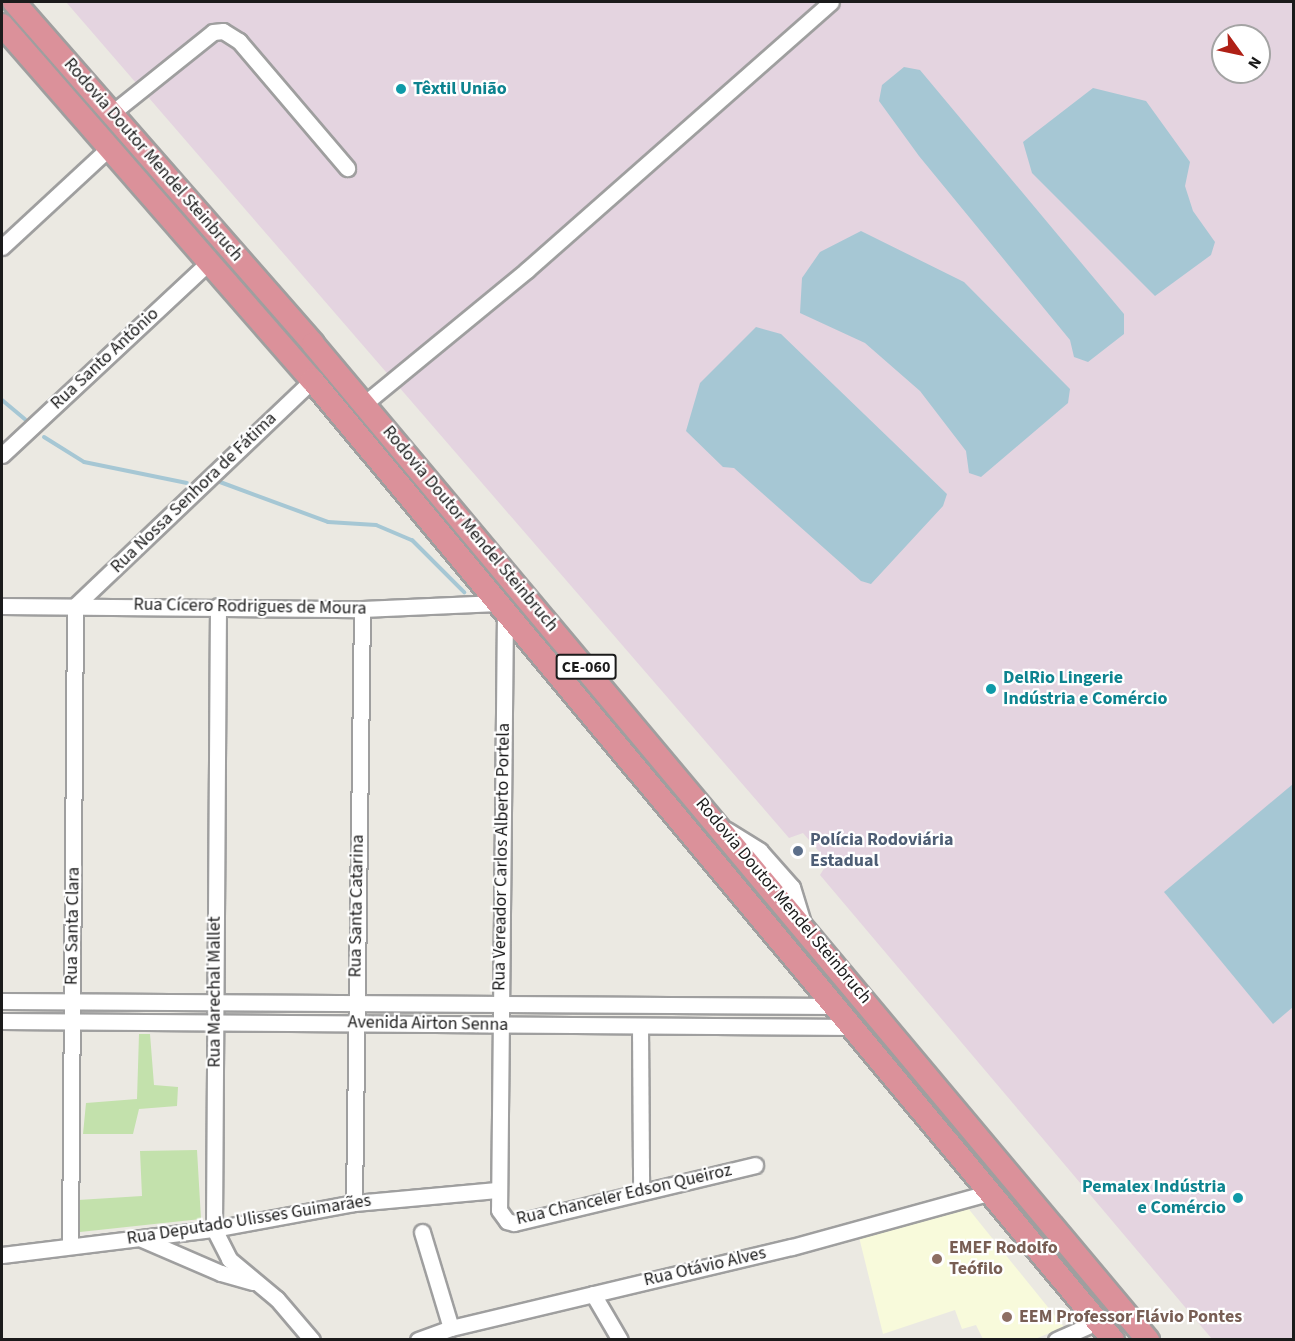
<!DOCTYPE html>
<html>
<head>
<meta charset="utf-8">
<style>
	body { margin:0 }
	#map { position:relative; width:1295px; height:1341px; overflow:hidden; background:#ebe9e2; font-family:"Source Sans 3",sans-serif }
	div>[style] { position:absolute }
	.industrial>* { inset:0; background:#e4d4e0 }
	.education>* { inset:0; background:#f8fadb }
	.grass>* { inset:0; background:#c3e1ac }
	.water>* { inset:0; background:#a6c7d4 }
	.stream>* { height:4px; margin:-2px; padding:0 2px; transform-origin:2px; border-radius:2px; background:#a6c7d4 }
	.roads { filter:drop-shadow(2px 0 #9f9f9f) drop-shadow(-2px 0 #9f9f9f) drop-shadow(0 2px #9f9f9f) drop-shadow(0 -2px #9f9f9f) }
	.minor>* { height:15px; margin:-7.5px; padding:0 7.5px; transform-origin:7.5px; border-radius:7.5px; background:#fff }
	.highway>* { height:22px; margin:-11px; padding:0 11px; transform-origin:11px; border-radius:11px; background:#db919a }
	.dots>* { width:16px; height:16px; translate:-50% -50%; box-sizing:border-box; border:3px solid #fff; border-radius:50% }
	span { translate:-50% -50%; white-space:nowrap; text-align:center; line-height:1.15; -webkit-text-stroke:4.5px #fff; paint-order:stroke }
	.shield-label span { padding:2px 4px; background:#fff; border:2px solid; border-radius:4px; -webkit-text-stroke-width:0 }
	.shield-label { font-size:16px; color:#1b1b1b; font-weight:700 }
	.culture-label { font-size:18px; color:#0d838f; font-weight:700 }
	.left { translate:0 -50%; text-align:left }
	.right { translate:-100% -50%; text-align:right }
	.street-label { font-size:18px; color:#1b1b1b }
	.service-label { font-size:18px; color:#4e5e75; font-weight:700 }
	.education-label { font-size:18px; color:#785e54; font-weight:700 }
	.frame { position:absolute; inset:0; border:3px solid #1b1b1b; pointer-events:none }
	.north { position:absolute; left:1211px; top:24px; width:60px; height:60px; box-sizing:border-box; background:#fff; border:2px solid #a4a4a4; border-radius:50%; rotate:123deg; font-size:16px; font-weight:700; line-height:24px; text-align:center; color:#1b1b1b }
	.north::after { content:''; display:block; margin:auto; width:21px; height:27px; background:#af2016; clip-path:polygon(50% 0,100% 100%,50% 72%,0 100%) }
</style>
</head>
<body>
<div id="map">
	<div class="industrial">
		<i style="clip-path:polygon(evenodd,66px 2px,1293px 2px,1293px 1339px,1212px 1339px,820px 875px,828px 862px,803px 833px,789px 838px,66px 2px,1223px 36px,1259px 36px,1259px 72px,1223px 72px,1223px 36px)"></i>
	</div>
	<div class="education">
		<i style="clip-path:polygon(963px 1202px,1030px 1285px,1064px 1327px,1035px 1339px,983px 1339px,976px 1325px,962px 1329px,955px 1310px,883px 1334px,858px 1233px)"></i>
	</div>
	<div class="grass">
		<i style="clip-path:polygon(139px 1034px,150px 1034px,154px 1085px,178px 1087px,177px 1106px,139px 1109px,133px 1134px,83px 1134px,86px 1103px,137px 1099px)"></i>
		<i style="clip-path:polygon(197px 1150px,201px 1219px,80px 1232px,78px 1200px,142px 1196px,140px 1151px)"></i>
	</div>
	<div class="water">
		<i style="clip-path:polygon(904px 67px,920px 70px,1124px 314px,1124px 334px,1088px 362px,1074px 357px,1070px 340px,919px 156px,879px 101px,882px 85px)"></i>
		<i style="clip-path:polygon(1093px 88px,1146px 101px,1190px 162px,1185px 186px,1193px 211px,1215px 242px,1211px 255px,1155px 296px,1032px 173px,1023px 142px)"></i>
		<i style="clip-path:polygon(861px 231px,964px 282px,1070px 389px,1068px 403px,981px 477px,969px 473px,966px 451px,920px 391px,865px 343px,800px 313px,802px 278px,820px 252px)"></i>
		<i style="clip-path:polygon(756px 327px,781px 334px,947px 494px,943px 506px,871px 584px,861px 581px,734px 468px,723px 467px,686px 431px,700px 383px)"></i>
		<i style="clip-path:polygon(1293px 784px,1293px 1007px,1273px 1024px,1164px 892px)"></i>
	</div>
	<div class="stream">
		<i style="left:2px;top:400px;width:30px;rotate:40deg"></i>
		<i style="left:44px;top:437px;width:47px;rotate:32deg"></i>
		<i style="left:84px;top:462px;width:105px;rotate:11.5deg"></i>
		<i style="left:220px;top:482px;width:115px;rotate:20.3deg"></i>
		<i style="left:328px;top:522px;width:48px;rotate:3.6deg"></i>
		<i style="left:376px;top:525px;width:39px;rotate:23deg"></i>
		<i style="left:412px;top:540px;width:74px;rotate:45deg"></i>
	</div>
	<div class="roads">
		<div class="minor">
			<i style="left:112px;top:113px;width:129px;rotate:-38.7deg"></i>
			<i style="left:213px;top:32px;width:10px;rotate:-6deg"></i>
			<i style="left:223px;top:31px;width:19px;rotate:32deg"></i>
			<i style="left:239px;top:41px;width:167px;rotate:49.6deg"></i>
			<i style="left:2px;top:247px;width:146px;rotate:-42.8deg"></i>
			<i style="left:364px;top:404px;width:211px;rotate:-39.4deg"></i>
			<i style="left:527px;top:270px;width:405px;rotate:-41.4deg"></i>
			<i style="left:2px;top:455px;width:283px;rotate:-43deg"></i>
			<i style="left:2px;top:606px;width:360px;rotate:0.5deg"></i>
			<i style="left:362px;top:609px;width:136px;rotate:-2.5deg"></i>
			<i style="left:218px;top:606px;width:623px;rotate:90.37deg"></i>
			<i style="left:214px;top:1229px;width:34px;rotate:63deg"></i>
			<i style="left:229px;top:1259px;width:62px;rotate:39.8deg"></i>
			<i style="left:277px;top:1299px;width:54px;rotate:49.5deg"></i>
			<i style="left:505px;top:612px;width:598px;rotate:90.57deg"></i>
			<i style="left:499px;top:1210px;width:14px;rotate:54deg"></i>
			<i style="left:507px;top:1221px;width:7px;rotate:16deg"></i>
			<i style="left:514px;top:1223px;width:248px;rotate:-13.5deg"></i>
			<i style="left:727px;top:830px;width:39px;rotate:32deg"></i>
			<i style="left:760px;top:851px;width:48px;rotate:48.4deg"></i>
			<i style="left:792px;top:887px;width:39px;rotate:73deg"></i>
			<i style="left:2px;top:1001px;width:834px;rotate:0.34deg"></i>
			<i style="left:2px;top:1021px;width:853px;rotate:0.4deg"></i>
			<i style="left:640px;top:1027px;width:163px;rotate:89.6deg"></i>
			<i style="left:354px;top:1203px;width:594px;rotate:-89.23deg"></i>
			<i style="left:422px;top:1232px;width:100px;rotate:73.2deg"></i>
			<i style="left:142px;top:1239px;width:86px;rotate:23.3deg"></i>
			<i style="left:221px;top:1273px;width:33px;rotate:16deg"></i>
			<i style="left:70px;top:1246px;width:640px;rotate:-89.55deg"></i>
			<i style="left:75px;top:606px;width:327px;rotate:-43.6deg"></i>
			<i style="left:2px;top:1255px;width:214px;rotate:-7deg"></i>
			<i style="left:214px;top:1229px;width:142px;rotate:-10.5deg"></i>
			<i style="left:354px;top:1203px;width:144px;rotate:-5.2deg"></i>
			<i style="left:593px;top:1294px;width:53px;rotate:59.6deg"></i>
			<i style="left:418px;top:1340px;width:35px;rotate:-20deg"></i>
			<i style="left:451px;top:1328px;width:350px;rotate:-13.4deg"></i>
			<i style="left:792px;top:1247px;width:207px;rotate:-15.4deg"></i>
			<i style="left:1056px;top:1340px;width:47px;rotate:-23.8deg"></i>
		</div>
		<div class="highway">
			<i style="left:14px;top:2px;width:454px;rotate:48.8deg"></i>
			<i style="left:313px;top:344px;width:1300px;rotate:50.03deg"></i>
			<i style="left:2px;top:25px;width:471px;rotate:48.9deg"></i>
			<i style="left:312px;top:380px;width:1250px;rotate:50.16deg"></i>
		</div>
	</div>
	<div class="dots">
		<i style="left:401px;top:89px;background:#0f9aa8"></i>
		<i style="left:991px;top:689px;background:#0f9aa8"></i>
		<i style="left:798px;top:851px;background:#5c6f8a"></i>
		<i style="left:1238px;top:1198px;background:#0f9aa8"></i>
		<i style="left:937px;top:1259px;background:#8d6e63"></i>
		<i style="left:1007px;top:1317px;background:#8d6e63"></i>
	</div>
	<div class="shield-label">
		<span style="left:586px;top:667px">CE-060</span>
	</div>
	<div class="culture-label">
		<span class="left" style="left:413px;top:89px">Têxtil União</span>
		<span class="left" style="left:1003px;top:689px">DelRio Lingerie<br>Indústria e Comércio</span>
		<span class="right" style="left:1226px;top:1198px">Pemalex Indústria<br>e Comércio</span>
	</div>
	<div class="street-label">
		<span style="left:153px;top:160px;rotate:49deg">Rodovia Doutor Mendel Steinbruch</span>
		<span style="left:105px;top:359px;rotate:-43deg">Rua Santo Antônio</span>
		<span style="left:194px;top:493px;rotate:-44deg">Rua Nossa Senhora de Fátima</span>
		<span style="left:470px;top:529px;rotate:50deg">Rodovia Doutor Mendel Steinbruch</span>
		<span style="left:250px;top:607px;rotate:1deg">Rua Cícero Rodrigues de Moura</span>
		<span style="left:502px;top:857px;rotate:-89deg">Rua Vereador Carlos Alberto Portela</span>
		<span style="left:783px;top:901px;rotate:50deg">Rodovia Doutor Mendel Steinbruch</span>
		<span style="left:357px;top:906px;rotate:-89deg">Rua Santa Catarina</span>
		<span style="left:73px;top:926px;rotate:-89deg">Rua Santa Clara</span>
		<span style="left:215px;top:992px;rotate:-90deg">Rua Marechal Mallet</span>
		<span style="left:428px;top:1024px;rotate:1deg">Avenida Airton Senna</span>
		<span style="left:624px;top:1195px;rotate:-13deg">Rua Chanceler Edson Queiroz</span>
		<span style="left:249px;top:1220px;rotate:-9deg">Rua Deputado Ulisses Guimarães</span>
		<span style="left:705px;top:1267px;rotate:-13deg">Rua Otávio Alves</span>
	</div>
	<div class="service-label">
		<span class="left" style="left:810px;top:851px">Polícia Rodoviária<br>Estadual</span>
	</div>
	<div class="education-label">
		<span class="left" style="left:949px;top:1259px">EMEF Rodolfo<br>Teófilo</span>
		<span class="left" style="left:1019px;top:1317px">EEM Professor Flávio Pontes</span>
	</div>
	<div class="frame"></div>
	<div class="north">N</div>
</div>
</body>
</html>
